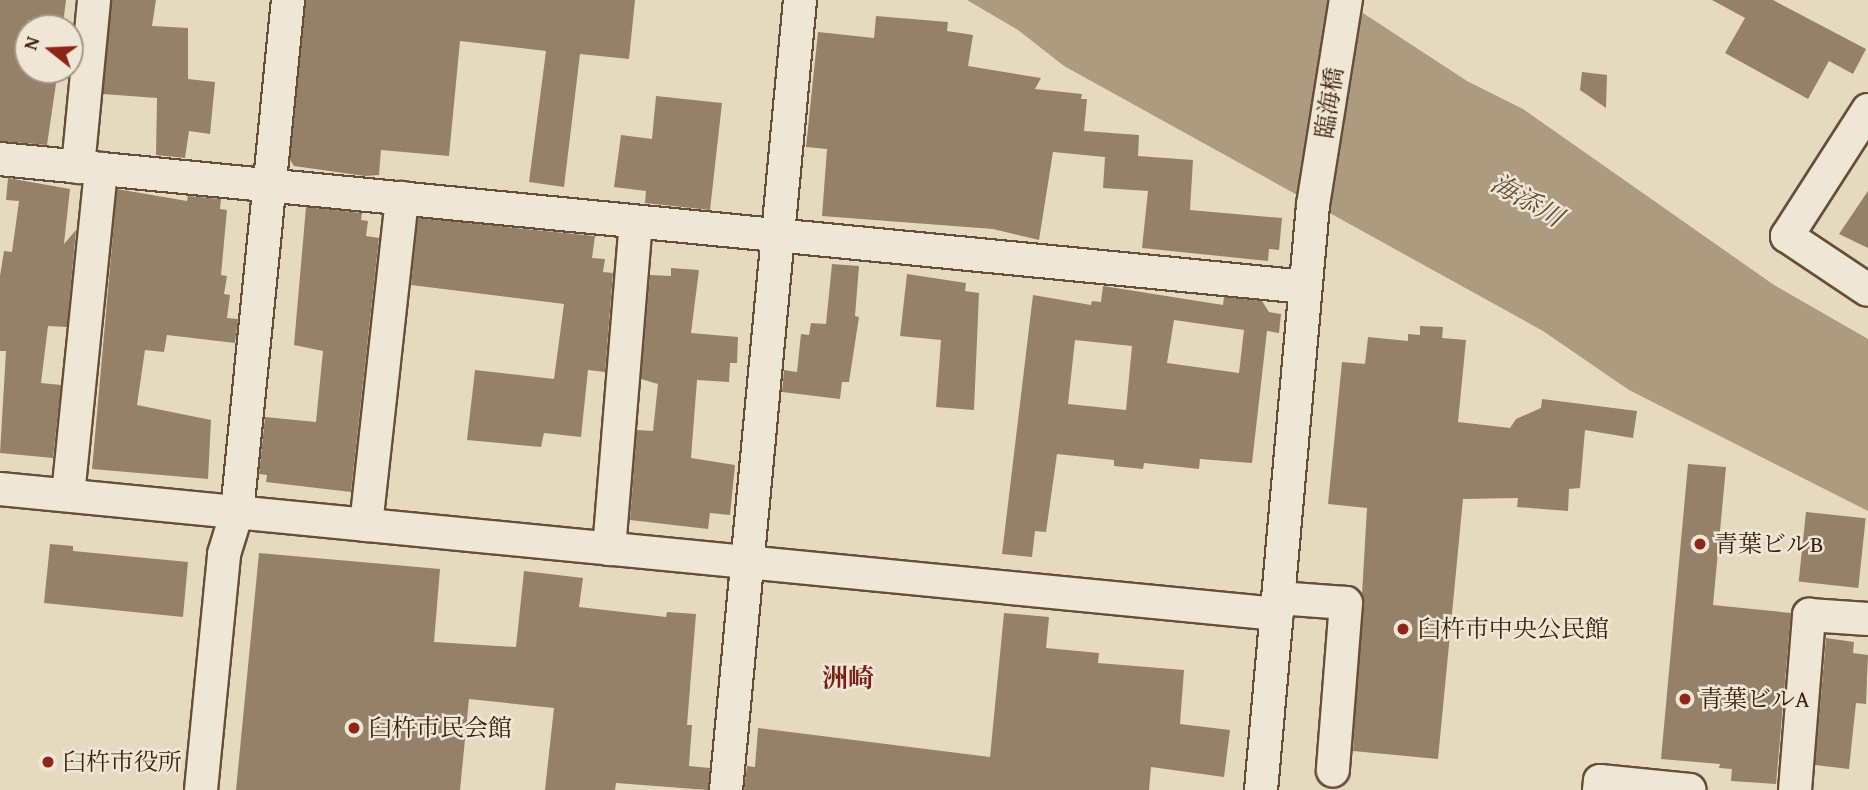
<!DOCTYPE html>
<html>
<head>
<meta charset="utf-8">
<style>
	body { margin:0 }
	#map { position:relative; width:1868px; height:790px; overflow:hidden; background:#e6dabe; font-family:"Gentium Book Plus","Noto Serif JP",serif }
	div>[style] { position:absolute }
	.water>* { inset:0; background:#ad9b80 }
	.building>* { inset:0; background:#958167; transform-origin:0 0 }
	.roads { filter:drop-shadow(2px 0 #674e36) drop-shadow(-2px 0 #674e36) drop-shadow(0 2px #674e36) drop-shadow(0 -2px #674e36) }
	.minor>* { height:32px; margin:-16px; padding:0 16px; transform-origin:16px; border-radius:16px; background:#efe7d5 }
	.dots>* { width:19px; height:19px; translate:-50% -50%; box-sizing:border-box; border:4px solid #efe7d5; border-radius:50% }
	span { translate:-50% -50%; white-space:nowrap; text-align:center; line-height:1.15; -webkit-text-stroke:5px #efe7d5; paint-order:stroke }
	.street-label { font-size:24px; color:#3d2008 }
	.poi-label { font-size:24px; color:#3d2008 }
	.left { translate:0 -50%; text-align:left }
	.water-label { font-size:26px; color:#644b32; font-style:italic }
	.neighbourhood-label { font-size:26px; color:#7a1f14; font-weight:700 }
	.north { position:absolute; left:14px; top:14px; width:70px; height:70px; box-sizing:border-box; background:#efe7d5; border:2px solid #a89783; border-radius:50%; rotate:288deg; font-size:19px; font-weight:700; line-height:28px; text-align:center; color:#3d2008 }
	.north::after { content:''; display:block; margin:auto; width:24px; height:32px; background:#8f2418; clip-path:polygon(50% 0,100% 100%,50% 72%,0 100%) }
</style>
</head>
<body>
<div id="map">
	<div class="water">
		<i style="clip-path:polygon(967px 0,1343px 0,1467px 81px,1523px 109px,1774px 285px,1868px 339px,1868px 511px,1629px 390px,1543px 331px,1064px 66px,1018px 30px)"></i>
	</div>
	<div class="building">
		<i style="clip-path:polygon(0 0,66px 0,63px 24px,28px 20px,28px 70px,58px 70px,47px 145px,0 141px)"></i>
		<i style="clip-path:polygon(112px 0,156px 0,152px 26px,188px 28px,188px 79px,215px 82px,210px 134px,189px 131px,185px 158px,156px 155px,157px 98px,103px 94px)"></i>
		<i style="clip-path:polygon(306px 0,635px 0,629px 59px,580px 54px,564px 187px,529px 182px,546px 51px,460px 41px,449px 156px,381px 150px,379px 175px,365px 176px,294px 166px,290px 160px)"></i>
		<i style="clip-path:polygon(1712px 0,1773px 0,1866px 49px,1853px 74px,1829px 61px,1808px 99px,1725px 53px,1745px 18px)"></i>
		<i style="clip-path:polygon(876px 16px,948px 22px,947px 31px,973px 35px,968px 66px,1041px 78px,1035px 89px,1082px 94px,1081px 99px,1087px 99px,1084px 131px,1139px 135px,1138px 156px,1193px 160px,1190px 210px,1282px 218px,1279px 250px,1269px 249px,1268px 261px,1142px 248px,1148px 191px,1103px 188px,1105px 157px,1053px 152px,1039px 240px,993px 229px,822px 216px,827px 149px,806px 147px,818px 32px,874px 38px)"></i>
		<i style="clip-path:polygon(1582px 72px,1607px 75px,1606px 108px,1580px 90px)"></i>
		<i style="clip-path:polygon(656px 96px,722px 103px,710px 210px,645px 203px,646px 191px,614px 187px,621px 135px,652px 139px)"></i>
		<i style="clip-path:polygon(8px 178px,70px 189px,64px 244px,76px 230px,67px 327px,48px 326px,41px 383px,61px 385px,53px 458px,0 453px,6px 351px,0 351px,0 276px,4px 251px,12px 252px,19px 201px,6px 200px)"></i>
		<i style="clip-path:polygon(117px 189px,187px 201px,188px 196px,221px 199px,220px 209px,227px 210px,221px 275px,227px 276px,224px 294px,230px 295px,227px 318px,238px 319px,235px 343px,167px 335px,164px 352px,145px 350px,137px 405px,211px 420px,208px 479px,92px 469px)"></i>
		<i style="clip-path:polygon(1868px 191px,1868px 248px,1839px 234px)"></i>
		<i style="clip-path:polygon(306px 207px,362px 213px,361px 220px,368px 221px,366px 236px,379px 238px,351px 492px,266px 482px,267px 475px,259px 474px,265px 417px,316px 422px,323px 351px,294px 345px)"></i>
		<i style="clip-path:polygon(418px 218px,595px 236px,592px 258px,605px 259px,603px 272px,613px 273px,605px 372px,588px 370px,581px 437px,544px 433px,541px 447px,467px 440px,475px 370px,554px 379px,564px 304px,411px 285px)"></i>
		<i style="clip-path:polygon(832px 264px,859px 266px,855px 316px,859px 317px,849px 382px,842px 382px,840px 399px,782px 392px,784px 370px,797px 372px,801px 334px,809px 335px,811px 323px,826px 324px)"></i>
		<i style="clip-path:polygon(671px 268px,699px 270px,691px 333px,738px 337px,737px 363px,730px 363px,729px 382px,697px 380px,691px 458px,735px 465px,730px 515px,710px 513px,708px 529px,630px 520px,637px 430px,653px 431px,658px 384px,641px 379px,650px 275px,671px 276px)"></i>
		<i style="clip-path:polygon(907px 274px,966px 283px,965px 291px,979px 293px,974px 410px,936px 407px,941px 340px,900px 336px)"></i>
		<i style="clip-path:polygon(evenodd,1103px 286px,1223px 305px,1224px 297px,1262px 301px,1269px 312px,1281px 314px,1279px 333px,1267px 331px,1252px 463px,1200px 459px,1199px 469px,1144px 463px,1143px 469px,1114px 466px,1114px 460px,1057px 454px,1046px 532px,1035px 531px,1032px 557px,1002px 554px,1033px 295px,1091px 305px,1092px 301px,1101px 302px,1103px 286px,1174px 320px,1244px 330px,1239px 373px,1167px 363px,1174px 320px,1103px 286px,1075px 340px,1132px 346px,1126px 410px,1068px 404px,1075px 340px)"></i>
		<i style="clip-path:polygon(1420px 326px,1443px 327px,1442px 338px,1466px 340px,1458px 422px,1510px 428px,1516px 419px,1541px 408px,1542px 399px,1637px 411px,1633px 438px,1585px 430px,1580px 488px,1569px 489px,1568px 511px,1517px 507px,1518px 498px,1463px 499px,1438px 759px,1353px 751px,1367px 508px,1328px 504px,1342px 362px,1365px 364px,1368px 337px,1408px 341px,1408px 334px,1420px 335px)"></i>
		<i style="clip-path:polygon(1688px 464px,1726px 467px,1713px 605px,1791px 613px,1776px 784px,1731px 781px,1732px 769px,1719px 768px,1720px 764px,1661px 759px)"></i>
		<i style="left:1806px;top:512px;width:60px;height:70px;rotate:6deg"></i>
		<i style="clip-path:polygon(50px 544px,73px 546px,73px 551px,188px 562px,183px 617px,44px 603px)"></i>
		<i style="clip-path:polygon(259px 553px,440px 569px,434px 642px,516px 647px,524px 571px,583px 578px,579px 607px,666px 617px,667px 612px,696px 614px,687px 725px,692px 725px,689px 766px,710px 768px,708px 790px,616px 783px,615px 790px,545px 790px,554px 708px,469px 699px,460px 790px,236px 790px)"></i>
		<i style="clip-path:polygon(1004px 613px,1049px 617px,1046px 648px,1099px 653px,1098px 663px,1184px 670px,1180px 724px,1230px 730px,1224px 777px,1151px 767px,1149px 790px,744px 790px,747px 766px,755px 767px,758px 728px,990px 757px)"></i>
		<i style="clip-path:polygon(1826px 638px,1854px 642px,1853px 653px,1868px 655px,1866px 704px,1856px 703px,1849px 769px,1815px 765px)"></i>
	</div>
	<div class="roads">
		<div class="minor">
			<i style="left:1868px;top:110px;width:150px;rotate:122.7deg"></i>
			<i style="left:1787px;top:236px;width:97px;rotate:33.7deg"></i>
			<i style="left:0;top:159px;width:1312px;rotate:5.6deg"></i>
			<i style="left:78px;top:167px;width:168px;rotate:-84.5deg"></i>
			<i style="left:0;top:489px;width:1283px;rotate:5.59deg"></i>
			<i style="left:68px;top:495px;width:328px;rotate:-84.2deg"></i>
			<i style="left:366px;top:525px;width:329px;rotate:-83.7deg"></i>
			<i style="left:609px;top:549px;width:328px;rotate:-85.3deg"></i>
			<i style="left:1278px;top:598px;width:68px;rotate:4.2deg"></i>
			<i style="left:1346px;top:603px;width:168px;rotate:94.5deg"></i>
			<i style="left:201px;top:790px;width:237px;rotate:-84.4deg"></i>
			<i style="left:224px;top:554px;width:44px;rotate:-72.8deg"></i>
			<i style="left:237px;top:512px;width:515px;rotate:-84.31deg"></i>
			<i style="left:726px;top:790px;width:793px;rotate:-84.65deg"></i>
			<i style="left:1261px;top:790px;width:587px;rotate:-84.92deg"></i>
			<i style="left:1313px;top:205px;width:208px;rotate:-80.9deg"></i>
			<i style="left:1599px;top:790px;width:9px;rotate:-84deg"></i>
			<i style="left:1600px;top:781px;width:90px;rotate:5.7deg"></i>
			<i style="left:1795px;top:790px;width:176px;rotate:-85.4deg"></i>
			<i style="left:1809px;top:615px;width:59px;rotate:3.9deg"></i>
		</div>
	</div>
	<div class="dots">
		<i style="left:1700px;top:544px;background:#8f2418"></i>
		<i style="left:1403px;top:629px;background:#8f2418"></i>
		<i style="left:1685px;top:699px;background:#8f2418"></i>
		<i style="left:354px;top:728px;background:#8f2418"></i>
		<i style="left:48px;top:762px;background:#8f2418"></i>
	</div>
	<div class="street-label">
		<span style="left:1329px;top:103px;rotate:-81deg">臨海橋</span>
	</div>
	<div class="poi-label">
		<span class="left" style="left:1714px;top:544px">青葉ビルB</span>
		<span class="left" style="left:1417px;top:629px">臼杵市中央公民館</span>
		<span class="left" style="left:1699px;top:699px">青葉ビルA</span>
		<span class="left" style="left:368px;top:728px">臼杵市民会館</span>
		<span class="left" style="left:62px;top:762px">臼杵市役所</span>
	</div>
	<div class="water-label">
		<span style="left:1527px;top:200px;rotate:30deg">海添川</span>
	</div>
	<div class="neighbourhood-label">
		<span style="left:848px;top:678px">洲崎</span>
	</div>
	<div class="north">N</div>
</div>
</body>
</html>
